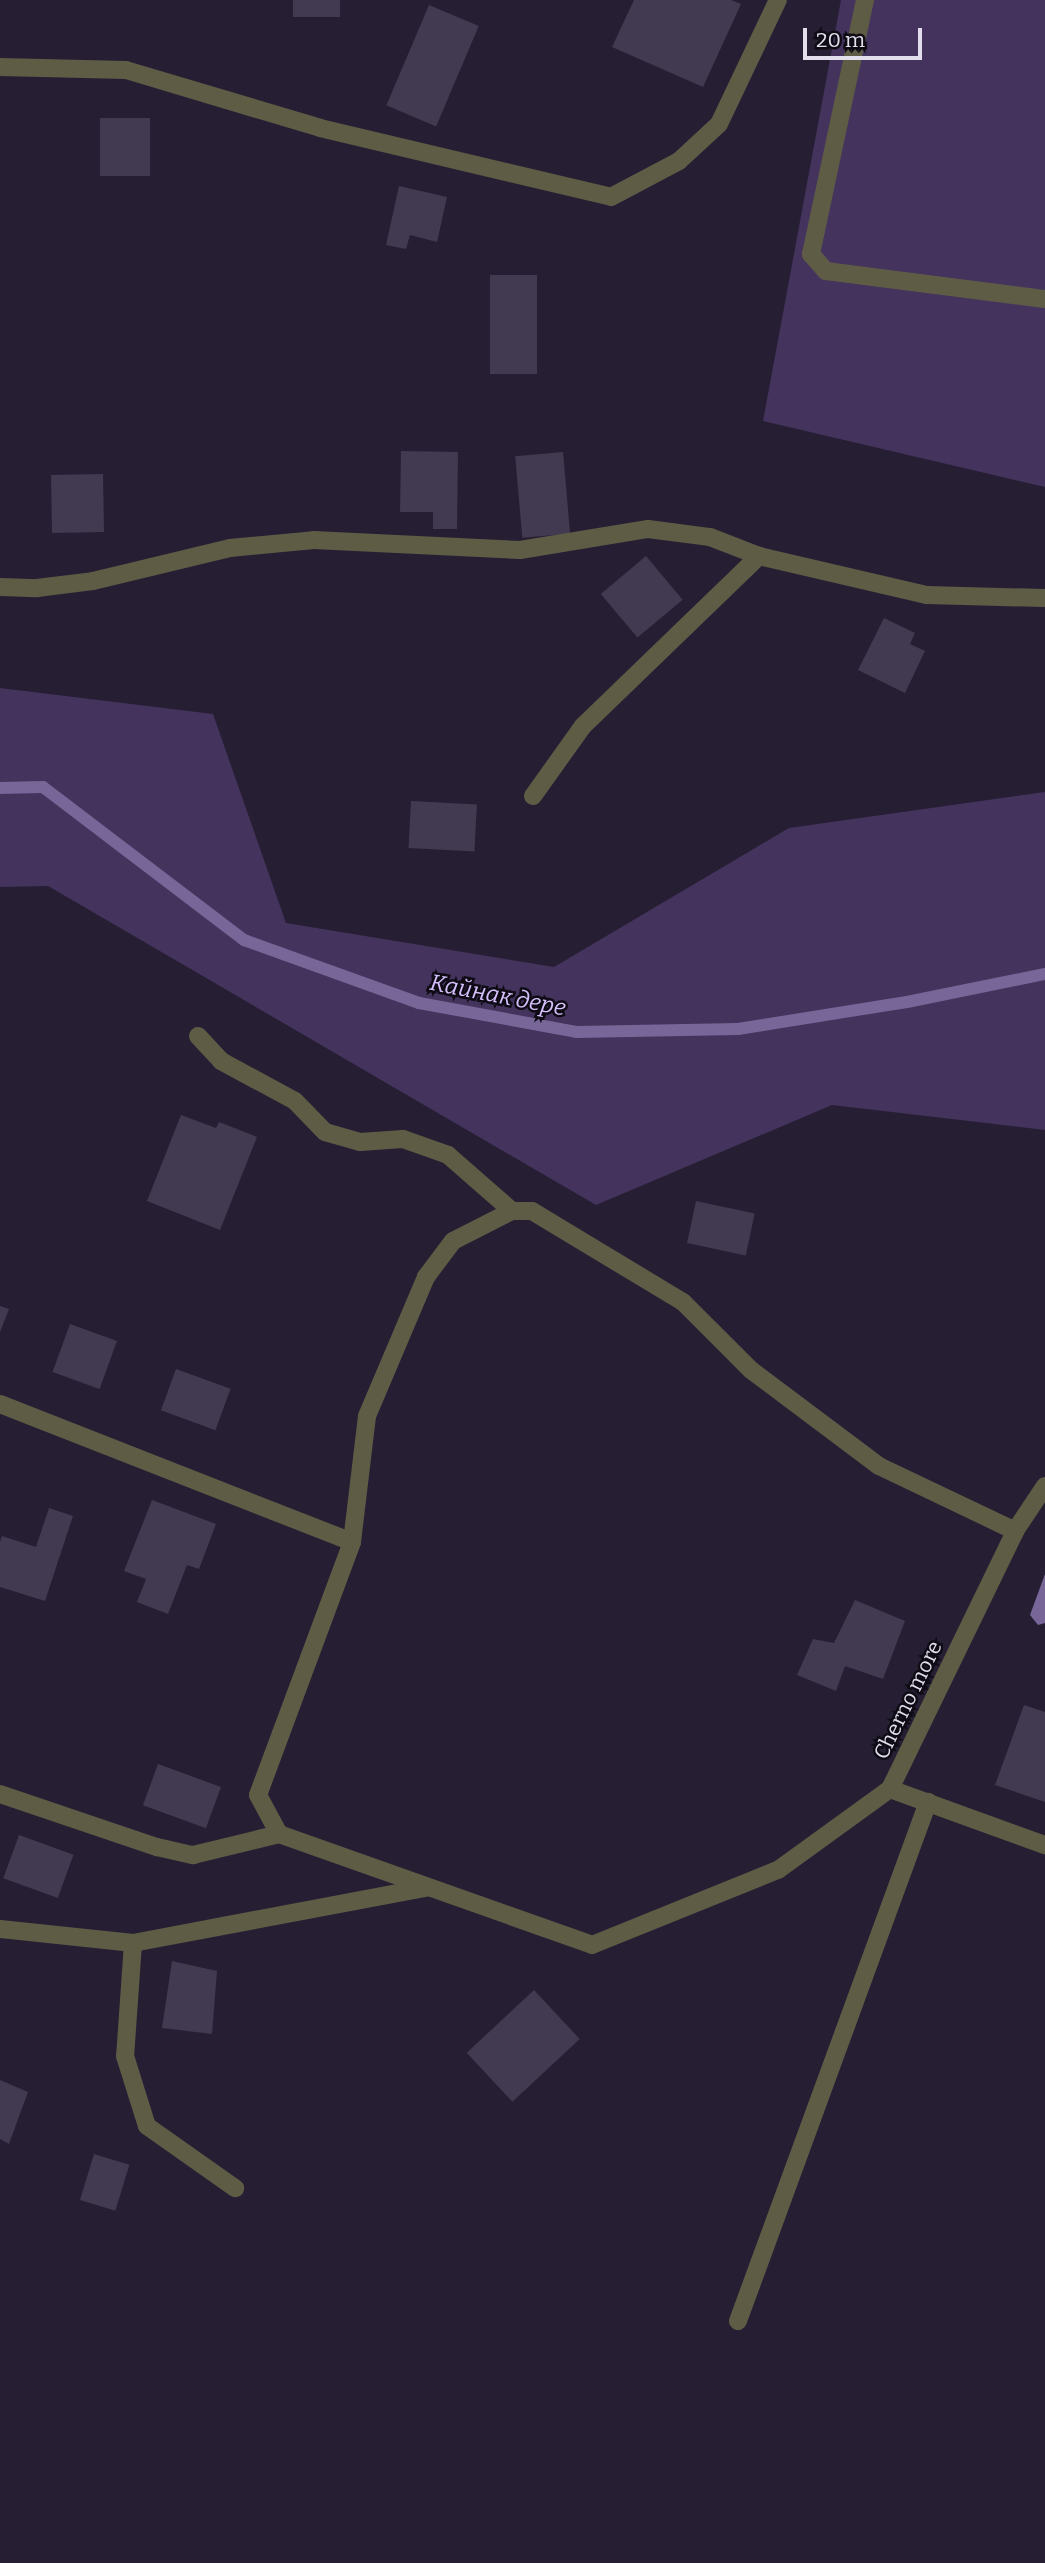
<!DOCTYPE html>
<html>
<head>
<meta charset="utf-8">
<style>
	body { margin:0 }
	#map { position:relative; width:1045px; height:2563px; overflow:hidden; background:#261f33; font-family:Bitter,serif }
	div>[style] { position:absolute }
	.green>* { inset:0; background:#43335d }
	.water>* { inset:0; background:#776697 }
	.stream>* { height:12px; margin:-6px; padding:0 6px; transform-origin:6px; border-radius:6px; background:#776697 }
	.building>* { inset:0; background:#423a50; transform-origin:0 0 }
	.service>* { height:18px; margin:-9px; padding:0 9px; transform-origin:9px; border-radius:9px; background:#5f5c46 }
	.minor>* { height:18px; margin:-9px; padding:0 9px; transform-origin:9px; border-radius:9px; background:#5f5c46 }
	span { translate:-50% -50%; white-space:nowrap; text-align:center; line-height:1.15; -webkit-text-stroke:5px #0e0b14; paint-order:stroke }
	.street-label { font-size:21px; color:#e3deec }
	.water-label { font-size:23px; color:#d5c0fd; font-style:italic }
	.scale { position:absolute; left:803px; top:28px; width:119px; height:32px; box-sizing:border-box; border:4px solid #e3deec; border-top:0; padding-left:9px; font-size:21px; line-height:24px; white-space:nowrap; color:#e3deec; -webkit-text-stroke:5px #0e0b14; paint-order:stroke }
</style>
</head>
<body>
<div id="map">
	<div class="green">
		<i style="clip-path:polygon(841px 0,1045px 0,1045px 487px,763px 421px)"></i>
		<i style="clip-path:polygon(0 688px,213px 714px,286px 923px,554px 967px,789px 828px,1045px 792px,1045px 1130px,832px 1105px,596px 1205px,48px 886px,0 887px)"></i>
	</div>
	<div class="water">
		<i style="clip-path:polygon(1045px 1574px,1045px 1623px,1038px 1625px,1030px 1615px)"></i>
	</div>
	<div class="stream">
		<i style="left:0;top:788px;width:43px;rotate:-1.3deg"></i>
		<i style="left:43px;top:787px;width:253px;rotate:37.3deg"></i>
		<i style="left:244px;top:940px;width:186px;rotate:19.8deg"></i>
		<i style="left:419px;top:1003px;width:161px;rotate:10.4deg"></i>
		<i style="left:577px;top:1032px;width:161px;rotate:-1.1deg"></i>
		<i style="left:738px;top:1029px;width:171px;rotate:-9.1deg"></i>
		<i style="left:907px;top:1002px;width:141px;rotate:-11.5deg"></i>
	</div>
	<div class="building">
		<i style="left:293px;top:0;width:47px;height:17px"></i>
		<i style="clip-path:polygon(634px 0,731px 0,741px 4px,703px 87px,612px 47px)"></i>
		<i style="left:429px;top:5px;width:54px;height:109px;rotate:23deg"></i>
		<i style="left:100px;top:118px;width:50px;height:58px"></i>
		<i style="clip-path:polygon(399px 186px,447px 197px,437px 242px,410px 235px,406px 249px,386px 245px)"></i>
		<i style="left:490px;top:275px;width:47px;height:99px"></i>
		<i style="clip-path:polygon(401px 451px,458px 452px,457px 529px,433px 529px,433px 512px,400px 512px)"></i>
		<i style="left:563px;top:452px;width:82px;height:48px;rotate:85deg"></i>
		<i style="left:103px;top:474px;width:58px;height:52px;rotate:89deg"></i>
		<i style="left:646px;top:556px;width:57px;height:59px;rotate:50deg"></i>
		<i style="clip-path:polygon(884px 618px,915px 633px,910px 644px,925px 651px,905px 693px,858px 670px)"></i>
		<i style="left:411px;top:801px;width:66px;height:47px;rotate:3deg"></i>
		<i style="clip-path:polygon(181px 1115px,216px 1128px,219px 1122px,257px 1137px,220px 1230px,147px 1201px)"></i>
		<i style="left:696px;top:1201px;width:60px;height:43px;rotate:12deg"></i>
		<i style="clip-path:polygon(0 1306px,9px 1309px,0 1332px)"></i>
		<i style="left:70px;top:1324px;width:50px;height:51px;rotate:20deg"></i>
		<i style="left:176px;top:1369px;width:58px;height:44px;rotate:20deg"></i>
		<i style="clip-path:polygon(152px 1500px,216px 1524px,199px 1569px,187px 1565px,168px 1614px,137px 1602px,146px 1579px,124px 1571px)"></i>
		<i style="clip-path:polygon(49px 1508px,73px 1516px,45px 1601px,0 1587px,0 1542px,2px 1536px,36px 1547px)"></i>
		<i style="clip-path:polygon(855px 1600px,905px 1621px,883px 1679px,845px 1666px,836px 1691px,797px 1675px,813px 1639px,834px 1643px)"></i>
		<i style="clip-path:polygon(1024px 1705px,1045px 1712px,1045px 1802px,995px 1785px)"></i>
		<i style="left:158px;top:1764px;width:67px;height:44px;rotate:20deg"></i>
		<i style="left:19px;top:1835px;width:58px;height:46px;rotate:20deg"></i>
		<i style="clip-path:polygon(172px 1961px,217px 1971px,212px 2034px,162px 2028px)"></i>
		<i style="left:534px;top:1990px;width:67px;height:92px;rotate:47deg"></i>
		<i style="clip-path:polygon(0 2080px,28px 2092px,9px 2144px,0 2139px)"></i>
		<i style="left:94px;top:2154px;width:37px;height:48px;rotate:17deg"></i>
	</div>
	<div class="service">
		<i style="left:865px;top:0;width:260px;rotate:102deg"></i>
		<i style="left:811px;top:254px;width:23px;rotate:49deg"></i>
		<i style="left:826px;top:271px;width:221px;rotate:7.3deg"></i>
		<i style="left:0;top:67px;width:126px;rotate:1.4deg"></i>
		<i style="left:126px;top:70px;width:202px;rotate:16.6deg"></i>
		<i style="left:320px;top:128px;width:299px;rotate:13.3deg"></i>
		<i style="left:611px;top:197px;width:77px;rotate:-27.9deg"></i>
		<i style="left:679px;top:161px;width:54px;rotate:-42.8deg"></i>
		<i style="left:719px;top:124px;width:137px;rotate:-64.6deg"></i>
		<i style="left:0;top:587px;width:37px;rotate:2deg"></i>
		<i style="left:37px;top:588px;width:56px;rotate:-7.1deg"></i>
		<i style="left:93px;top:581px;width:141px;rotate:-13.5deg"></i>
		<i style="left:230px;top:548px;width:84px;rotate:-5.4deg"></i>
		<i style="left:314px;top:540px;width:206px;rotate:2.8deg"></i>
		<i style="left:520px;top:550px;width:130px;rotate:-9.3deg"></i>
		<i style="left:648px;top:529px;width:63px;rotate:7.4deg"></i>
		<i style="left:710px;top:537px;width:53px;rotate:21.2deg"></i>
		<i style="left:759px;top:556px;width:172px;rotate:13.1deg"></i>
		<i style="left:927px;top:595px;width:118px;rotate:1.5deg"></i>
		<i style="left:533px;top:796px;width:86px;rotate:-54.5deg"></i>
		<i style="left:583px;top:726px;width:245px;rotate:-44deg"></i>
		<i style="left:198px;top:1036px;width:34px;rotate:47deg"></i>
		<i style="left:221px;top:1061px;width:84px;rotate:28.4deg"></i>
		<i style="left:295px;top:1101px;width:43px;rotate:45.9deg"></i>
		<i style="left:325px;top:1132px;width:36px;rotate:16deg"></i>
		<i style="left:360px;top:1142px;width:43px;rotate:-4deg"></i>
		<i style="left:403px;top:1139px;width:48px;rotate:19.6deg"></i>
		<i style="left:448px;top:1155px;width:85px;rotate:41.2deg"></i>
		<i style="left:0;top:1404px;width:378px;rotate:21.4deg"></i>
		<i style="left:279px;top:1834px;width:44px;rotate:-118.3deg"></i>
		<i style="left:258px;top:1795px;width:270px;rotate:-69.6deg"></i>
		<i style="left:352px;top:1542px;width:127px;rotate:-83.2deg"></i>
		<i style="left:367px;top:1416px;width:151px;rotate:-67deg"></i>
		<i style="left:426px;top:1277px;width:45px;rotate:-53.1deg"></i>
		<i style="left:453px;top:1241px;width:66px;rotate:-27deg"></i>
		<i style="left:512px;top:1211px;width:20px"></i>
		<i style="left:532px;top:1211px;width:176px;rotate:31.1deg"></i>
		<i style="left:683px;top:1302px;width:96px;rotate:45deg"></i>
		<i style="left:751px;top:1370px;width:160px;rotate:36.9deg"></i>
		<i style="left:879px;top:1466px;width:151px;rotate:25.5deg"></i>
		<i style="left:0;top:1929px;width:134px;rotate:6deg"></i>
		<i style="left:133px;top:1943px;width:300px;rotate:-10.7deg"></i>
		<i style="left:133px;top:1943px;width:113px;rotate:94deg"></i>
		<i style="left:125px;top:2056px;width:73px;rotate:72.6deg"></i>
		<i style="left:147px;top:2126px;width:108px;rotate:35.2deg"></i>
		<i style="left:738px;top:2321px;width:553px;rotate:-69.89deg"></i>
	</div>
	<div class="minor">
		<i style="left:890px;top:1789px;width:165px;rotate:19.9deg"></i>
		<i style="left:0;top:1794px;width:166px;rotate:18.7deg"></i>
		<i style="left:157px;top:1847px;width:37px;rotate:13deg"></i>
		<i style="left:193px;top:1855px;width:89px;rotate:-13.7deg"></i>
		<i style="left:279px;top:1834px;width:332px;rotate:19.5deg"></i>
		<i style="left:592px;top:1945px;width:201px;rotate:-22deg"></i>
		<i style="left:778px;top:1870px;width:138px;rotate:-35.9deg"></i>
		<i style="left:890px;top:1789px;width:287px;rotate:-64.1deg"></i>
		<i style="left:1015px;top:1531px;width:54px;rotate:-56.3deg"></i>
	</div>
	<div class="street-label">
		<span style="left:908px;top:1700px;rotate:-64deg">Cherno more</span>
	</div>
	<div class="water-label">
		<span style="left:498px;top:995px;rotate:11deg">Кайнак дере</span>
	</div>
	<div class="scale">20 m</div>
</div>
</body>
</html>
